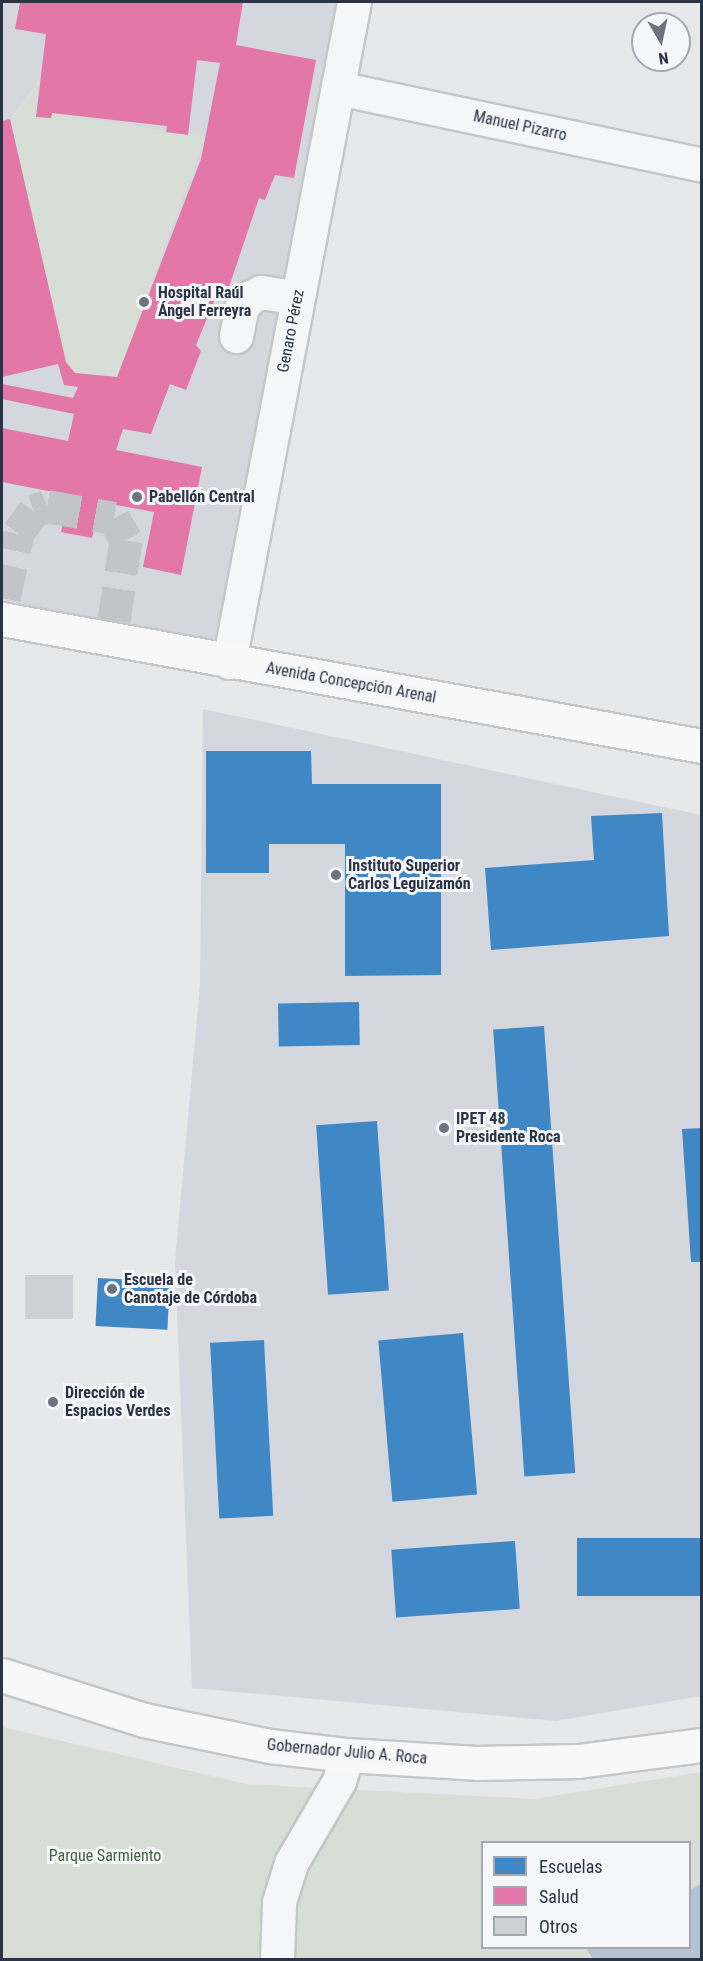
<!DOCTYPE html>
<html>
<head>
<meta charset="utf-8">
<style>
	body { margin:0 }
	#map { position:relative; width:703px; height:1961px; overflow:hidden; background:#e6e8ea; font-family:"Roboto Condensed",sans-serif }
	div>[style] { position:absolute }
	.built>* { inset:0; background:#d4d7dd }
	.green>* { inset:0; background:#d6ded6 }
	.water>* { inset:0; background:#b4c4d5 }
	.schools>* { inset:0; background:#3f88c5; transform-origin:0 0 }
	.health>* { inset:0; background:#e377a8 }
	.building>* { inset:0; background:#ced0d3; transform-origin:0 0 }
	.minor-tunnel>* { height:33px; margin-top:-16.5px; transform-origin:0; background:repeating-linear-gradient(90deg,#c1c4c9 0 33px,transparent 0 49px) }
	.roads { filter:drop-shadow(2px 0 #c4c6c8) drop-shadow(-2px 0 #c4c6c8) drop-shadow(0 2px #c4c6c8) drop-shadow(0 -2px #c4c6c8) }
	.minor>* { height:33px; margin:-16.5px; padding:0 16.5px; transform-origin:16.5px; border-radius:16.5px; background:#f5f6f7 }
	.major>* { height:33px; margin:-16.5px; padding:0 16.5px; transform-origin:16.5px; border-radius:16.5px; background:#f8f8f8 }
	.dots>* { width:16px; height:16px; translate:-50% -50%; box-sizing:border-box; border:3px solid #f4f6f9; border-radius:50% }
	span { translate:-50% -50%; white-space:nowrap; text-align:center; line-height:1.15; -webkit-text-stroke:6px #f4f6f9; paint-order:stroke }
	.street-label { font-size:16px; color:#2b3445 }
	.poi-label { font-size:16px; color:#2b3445; font-weight:700 }
	.left { translate:0 -50%; text-align:left }
	.park-label { font-size:16px; color:#3f6138 }
	.frame { position:absolute; inset:0; border:3px solid #2b3445; pointer-events:none }
	.legend { position:absolute; left:481px; top:1841px; width:210px; height:108px; box-sizing:border-box; background:#f4f6f9; border:2px solid #a4a8b1; margin:0; padding:8px 10px; list-style:none; font-size:18px; color:#2b3445 }
	.legend li { display:flex; align-items:center; gap:12px; height:30px }
	.legend b { width:30px; border:2px solid #a4a8b1 }
	.north { position:absolute; left:631px; top:12px; width:60px; height:60px; box-sizing:border-box; background:#f4f6f9; border:2px solid #a4a8b1; border-radius:50%; rotate:171deg; font-size:16px; font-weight:700; line-height:24px; text-align:center; color:#2b3445 }
	.north::after { content:''; display:block; margin:auto; width:21px; height:27px; background:#6c737f; clip-path:polygon(50% 0,100% 100%,50% 72%,0 100%) }
</style>
</head>
<body>
<div id="map">
	<div class="built">
		<i style="clip-path:polygon(2px 2px,344px 2px,218px 648px,2px 603px)"></i>
		<i style="clip-path:polygon(203px 709px,701px 815px,701px 1696px,556px 1721px,192px 1688px,175px 1262px,200px 985px)"></i>
	</div>
	<div class="green">
		<i style="clip-path:polygon(41px 76px,36px 117px,51px 118px,52px 113px,206px 136px,117px 377px,75px 373px,66px 362px,10px 119px)"></i>
		<i style="clip-path:polygon(evenodd,2px 1727px,246px 1784px,535px 1799px,701px 1772px,701px 1959px,2px 1960px,2px 1727px,482px 1842px,690px 1842px,690px 1948px,482px 1948px,482px 1842px)"></i>
	</div>
	<div class="water">
		<i style="clip-path:polygon(701px 1884px,701px 1959px,593px 1959px,586px 1948px,690px 1948px,690px 1890px)"></i>
	</div>
	<div class="schools">
		<i style="clip-path:polygon(206px 751px,311px 751px,312px 784px,441px 784px,441px 975px,345px 976px,345px 844px,269px 844px,269px 873px,206px 873px)"></i>
		<i style="clip-path:polygon(662px 813px,669px 936px,491px 950px,485px 868px,594px 860px,591px 816px)"></i>
		<i style="left:359px;top:1002px;width:43px;height:81px;rotate:89deg"></i>
		<i style="left:544px;top:1026px;width:448px;height:51px;rotate:86deg"></i>
		<i style="left:377px;top:1121px;width:170px;height:61px;rotate:86deg"></i>
		<i style="clip-path:polygon(702px 1128px,702px 1262px,691px 1262px,682px 1129px)"></i>
		<i style="left:98px;top:1278px;width:72px;height:48px;rotate:3deg"></i>
		<i style="left:463px;top:1333px;width:162px;height:85px;rotate:85deg"></i>
		<i style="left:264px;top:1340px;width:176px;height:54px;rotate:87deg"></i>
		<i style="left:702px;top:1538px;width:58px;height:125px;rotate:90deg"></i>
		<i style="left:515px;top:1541px;width:68px;height:124px;rotate:86deg"></i>
	</div>
	<div class="health">
		<i style="clip-path:polygon(20px 2px,243px 2px,236px 45px,316px 60px,294px 178px,275px 175px,265px 200px,259px 198px,226px 296px,218px 292px,196px 345px,201px 351px,186px 390px,170px 384px,151px 434px,123px 429px,116px 450px,202px 467px,181px 575px,143px 567px,154px 512px,100px 502px,92px 538px,61px 532px,69px 495px,2px 482px,2px 428px,68px 441px,74px 414px,2px 399px,2px 384px,73px 398px,78px 387px,64px 385px,58px 364px,2px 377px,2px 121px,10px 119px,66px 362px,75px 373px,117px 377px,201px 159px,220px 63px,197px 60px,188px 135px,166px 132px,167px 126px,52px 113px,51px 118px,36px 117px,46px 34px,15px 29px)"></i>
	</div>
	<div class="building">
		<i style="left:25px;top:1275px;width:48px;height:44px"></i>
	</div>
	<div class="minor-tunnel">
		<i style="left:4px;top:598px;width:66px;rotate:-77.8deg"></i>
		<i style="left:18px;top:533px;width:27px;rotate:-54deg"></i>
		<i style="left:34px;top:511px;width:14px;rotate:-21deg"></i>
		<i style="left:47px;top:506px;width:68px;rotate:10.2deg"></i>
		<i style="left:114px;top:518px;width:25px;rotate:61deg"></i>
		<i style="left:126px;top:540px;width:81px;rotate:98.5deg"></i>
	</div>
	<div class="roads">
		<div class="minor">
			<i style="left:338px;top:88px;width:372px;rotate:11.9deg"></i>
			<i style="left:236px;top:336px;width:31px;rotate:-79deg"></i>
			<i style="left:242px;top:306px;width:13px;rotate:-45deg"></i>
			<i style="left:251px;top:297px;width:11px;rotate:-27deg"></i>
			<i style="left:261px;top:292px;width:36px;rotate:9deg"></i>
			<i style="left:229px;top:662px;width:672px;rotate:-79.28deg"></i>
			<i style="left:277px;top:1960px;width:58px;rotate:-88deg"></i>
			<i style="left:279px;top:1902px;width:41px;rotate:-72.9deg"></i>
			<i style="left:291px;top:1863px;width:95px;rotate:-59.7deg"></i>
			<i style="left:339px;top:1781px;width:27px;rotate:-73deg"></i>
		</div>
		<div class="major">
			<i style="left:2px;top:619px;width:711px;rotate:10.28deg"></i>
			<i style="left:2px;top:1675px;width:149px;rotate:17.6deg"></i>
			<i style="left:144px;top:1720px;width:129px;rotate:11.7deg"></i>
			<i style="left:270px;top:1746px;width:78px;rotate:6.7deg"></i>
			<i style="left:347px;top:1755px;width:129px;rotate:3.5deg"></i>
			<i style="left:476px;top:1763px;width:102px;rotate:-1.1deg"></i>
			<i style="left:578px;top:1761px;width:125px;rotate:-7.4deg"></i>
		</div>
	</div>
	<div class="dots">
		<i style="left:144px;top:302px;background:#6c737f"></i>
		<i style="left:137px;top:497px;background:#6c737f"></i>
		<i style="left:336px;top:875px;background:#6c737f"></i>
		<i style="left:444px;top:1128px;background:#6c737f"></i>
		<i style="left:112px;top:1289px;background:#6c737f"></i>
		<i style="left:53px;top:1402px;background:#6c737f"></i>
	</div>
	<div class="street-label">
		<span style="left:520px;top:126px;rotate:12deg">Manuel Pizarro</span>
		<span style="left:291px;top:331px;rotate:-79deg">Genaro Pérez</span>
		<span style="left:351px;top:683px;rotate:10deg">Avenida Concepción Arenal</span>
		<span style="left:347px;top:1752px;rotate:5deg">Gobernador Julio A. Roca</span>
	</div>
	<div class="poi-label">
		<span class="left" style="left:158px;top:302px">Hospital Raúl<br>Ángel Ferreyra</span>
		<span class="left" style="left:149px;top:497px">Pabellón Central</span>
		<span class="left" style="left:348px;top:875px">Instituto Superior<br>Carlos Leguizamón</span>
		<span class="left" style="left:456px;top:1128px">IPET 48<br>Presidente Roca</span>
		<span class="left" style="left:124px;top:1289px">Escuela de<br>Canotaje de Córdoba</span>
		<span class="left" style="left:65px;top:1402px">Dirección de<br>Espacios Verdes</span>
	</div>
	<div class="park-label">
		<span style="left:105px;top:1856px">Parque Sarmiento</span>
	</div>
	<div class="frame"></div>
	<ul class="legend">
	<li><b style="height:16px;background:#3f88c5"></b>Escuelas</li>
	<li><b style="height:16px;background:#e377a8"></b>Salud</li>
	<li><b style="height:16px;background:#ced0d3"></b>Otros</li>
	</ul>
	<div class="north">N</div>
</div>
</body>
</html>
